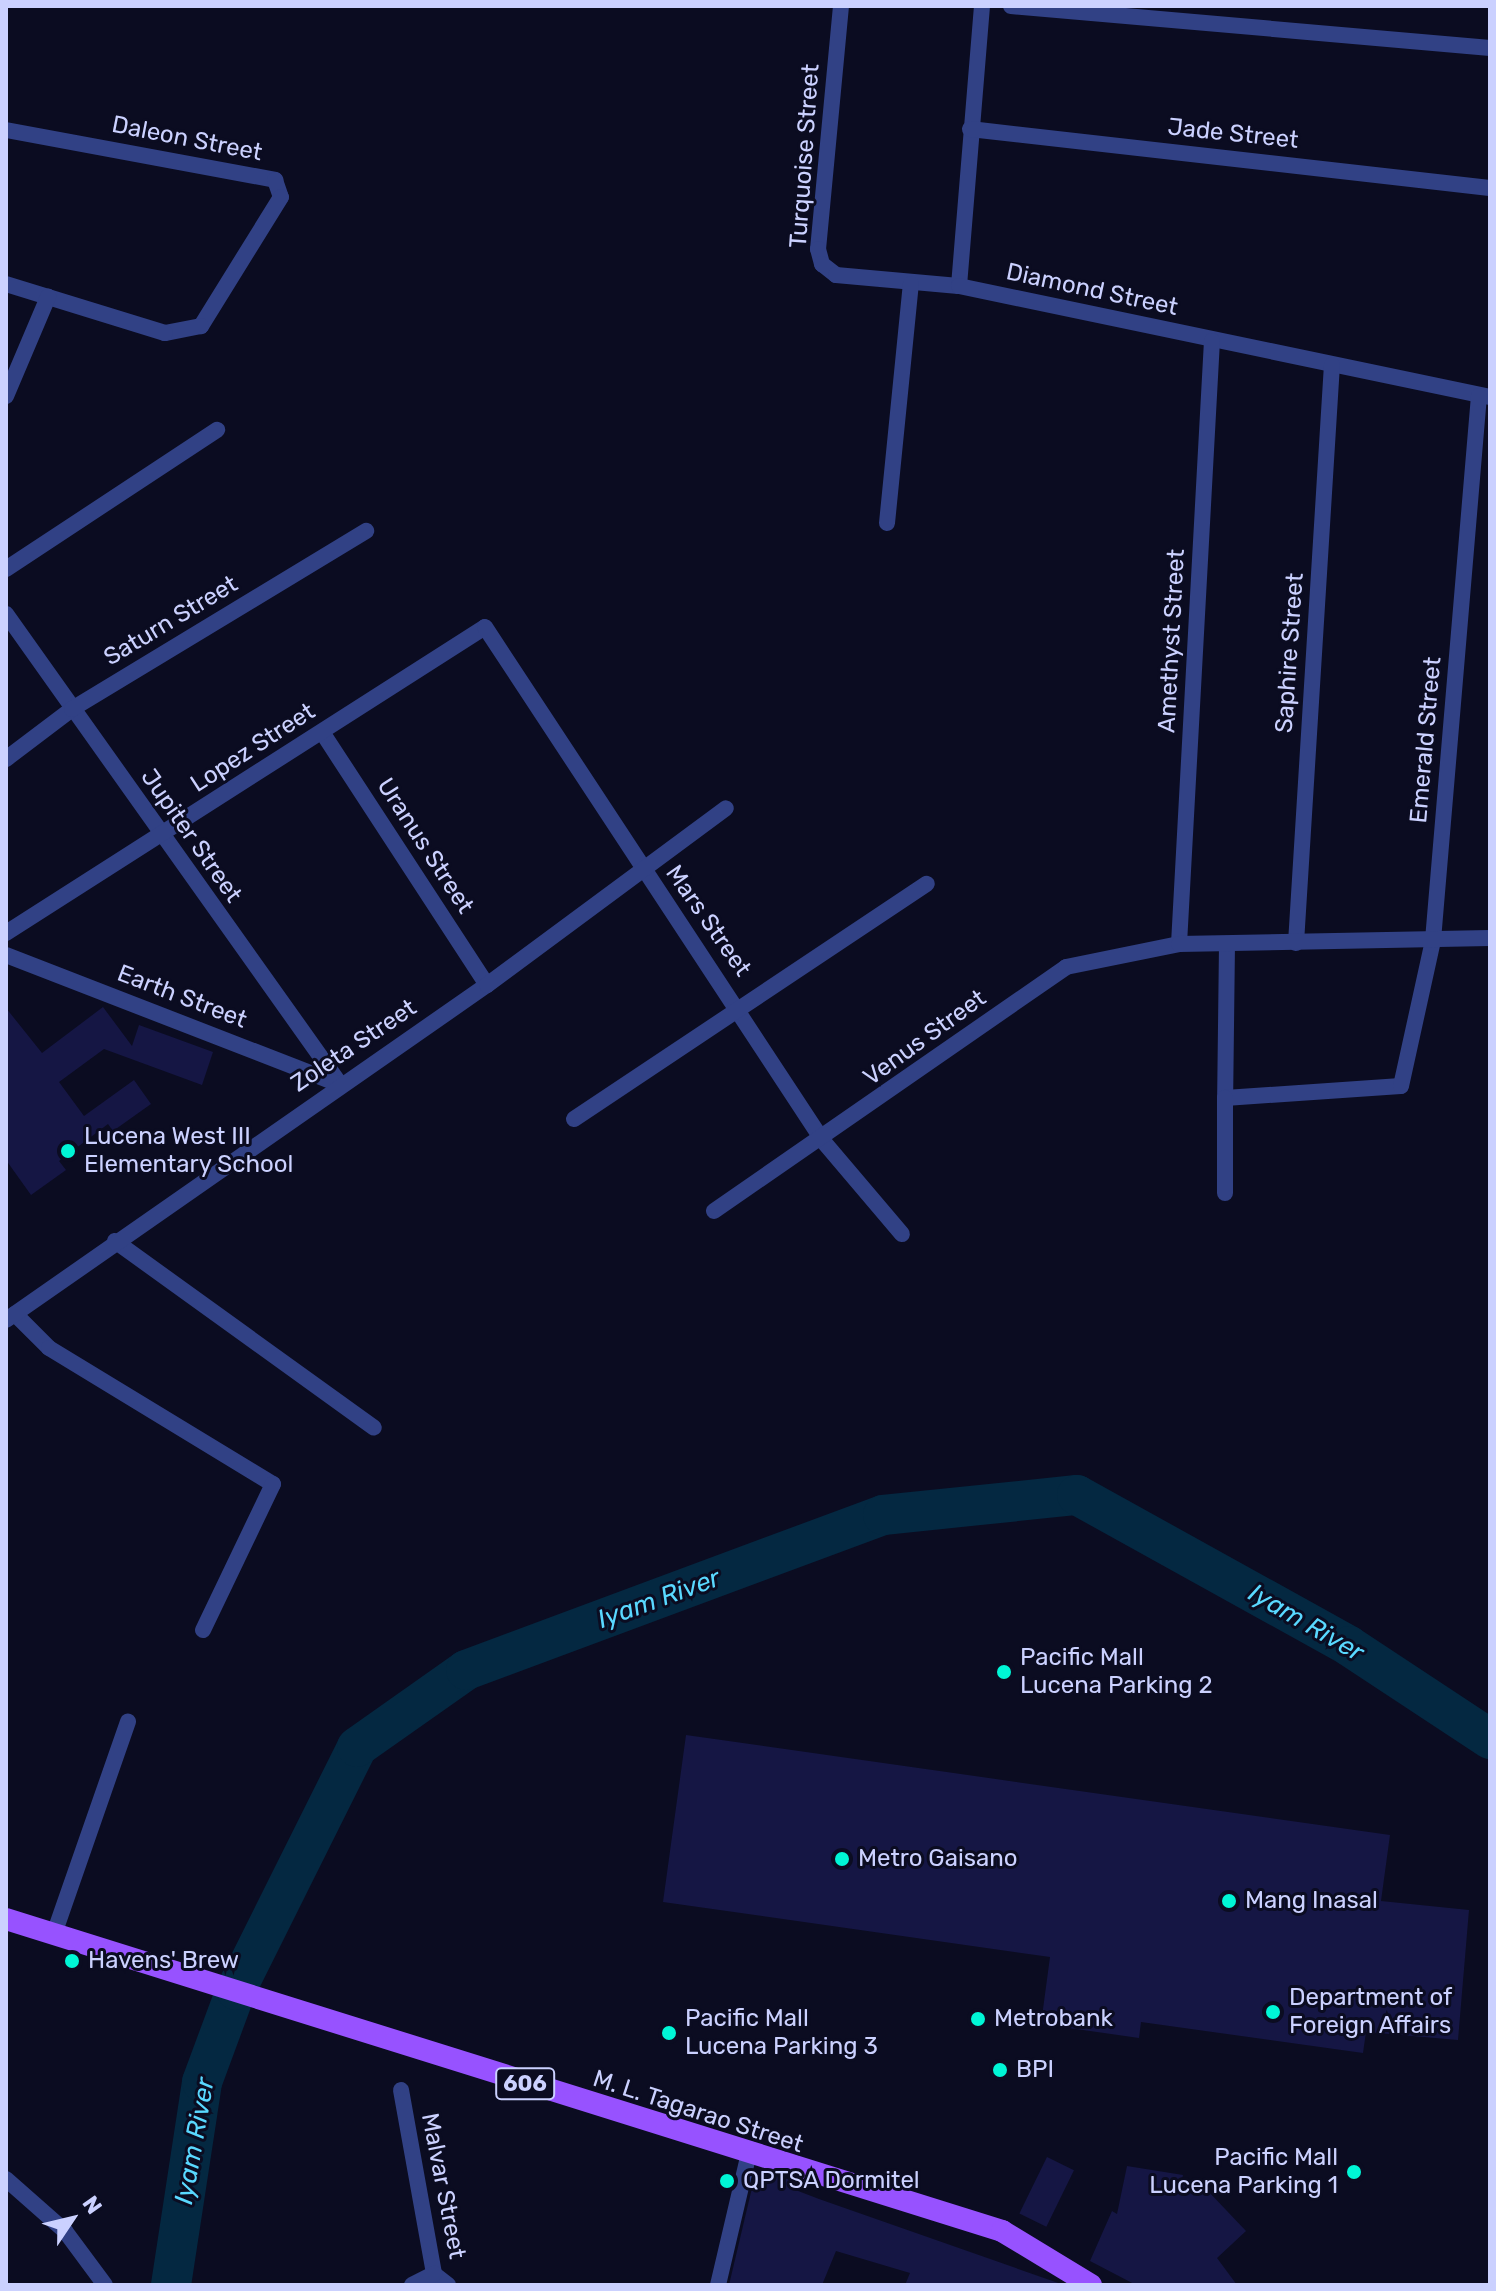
<!DOCTYPE html>
<html>
<head>
<meta charset="utf-8">
<style>
	body { margin:0 }
	#map { position:relative; width:1496px; height:2291px; overflow:hidden; background:#0b0c21; font-family:Rubik,sans-serif }
	div>[style] { position:absolute }
	.river>* { height:40px; margin:-20px; padding:0 20px; transform-origin:20px; border-radius:20px; background:#042841 }
	.building>* { inset:0; background:#151644; transform-origin:0 0 }
	.minor>* { height:16px; margin:-8px; padding:0 8px; transform-origin:8px; border-radius:8px; background:#314185 }
	.primary>* { height:22px; margin:-11px; padding:0 11px; transform-origin:11px; border-radius:11px; background:#9752ff }
	.dots>* { width:22px; height:22px; translate:-50% -50%; box-sizing:border-box; border:4px solid #0b0c21; border-radius:50% }
	span { translate:-50% -50%; white-space:nowrap; text-align:center; line-height:1.15; -webkit-text-stroke:6px #0b0c21; paint-order:stroke }
	.shield-label span { padding:2px 6px; background:#0b0c21; border:2px solid; border-radius:6px; -webkit-text-stroke-width:0 }
	.shield-label { font-size:22px; color:#cbd1ff; font-weight:700 }
	.street-label { font-size:24px; color:#cbd1ff }
	.poi-label { font-size:24px; color:#cbd1ff }
	.left { translate:0 -50%; text-align:left }
	.right { translate:-100% -50%; text-align:right }
	.water-label { font-size:26px; color:#59d8ff; font-style:italic }
	.frame { position:absolute; inset:0; border:8px solid #cbd1ff; pointer-events:none }
	.north { position:absolute; left:32px; top:2179px; width:80px; height:80px; -webkit-text-stroke:6px #0b0c21; paint-order:stroke; rotate:55deg; font-size:22px; font-weight:700; line-height:32px; text-align:center; color:#cbd1ff }
	.north::after { content:''; display:block; margin:auto; width:28px; height:36px; background:#cbd1ff; clip-path:polygon(50% 0,100% 100%,50% 72%,0 100%) }
</style>
</head>
<body>
<div id="map">
	<div class="river">
		<i style="left:171px;top:2285px;width:205px;rotate:-81.3deg"></i>
		<i style="left:202px;top:2082px;width:98px;rotate:-69.7deg"></i>
		<i style="left:236px;top:1990px;width:271px;rotate:-63.5deg"></i>
		<i style="left:357px;top:1747px;width:133px;rotate:-35.2deg"></i>
		<i style="left:466px;top:1670px;width:445px;rotate:-20.4deg"></i>
		<i style="left:883px;top:1515px;width:195px;rotate:-5.9deg"></i>
		<i style="left:1077px;top:1495px;width:311px;rotate:29deg"></i>
		<i style="left:1349px;top:1646px;width:169px;rotate:33.4deg"></i>
	</div>
	<div class="building">
		<i style="clip-path:polygon(103px 1007px,132px 1046px,139px 1025px,213px 1052px,202px 1085px,104px 1049px,59px 1082px,84px 1116px,134px 1080px,151px 1104px,113px 1131px,108px 1124px,59px 1161px,66px 1170px,31px 1195px,6px 1160px,6px 1008px,42px 1053px)"></i>
		<i style="clip-path:polygon(686px 1735px,1390px 1835px,1381px 1901px,1469px 1910px,1458px 2040px,1366px 2032px,1363px 2053px,1141px 2022px,1139px 2038px,1041px 2024px,1050px 1957px,663px 1902px)"></i>
		<i style="left:1047px;top:2157px;width:30px;height:63px;rotate:26deg"></i>
		<i style="clip-path:polygon(1127px 2166px,1183px 2175px,1181px 2184px,1208px 2191px,1246px 2231px,1217px 2258px,1237px 2285px,1136px 2285px,1090px 2261px,1112px 2211px,1117px 2214px)"></i>
		<i style="clip-path:polygon(756px 2171px,795px 2181px,793px 2189px,819px 2199px,1064px 2285px,905px 2285px,910px 2273px,836px 2251px,822px 2285px,729px 2285px)"></i>
	</div>
	<div class="minor">
		<i style="left:841px;top:6px;width:244px;rotate:95.4deg"></i>
		<i style="left:818px;top:249px;width:16px;rotate:75deg"></i>
		<i style="left:822px;top:264px;width:18px;rotate:38deg"></i>
		<i style="left:836px;top:275px;width:123px;rotate:5.1deg"></i>
		<i style="left:982px;top:6px;width:281px;rotate:94.7deg"></i>
		<i style="left:959px;top:286px;width:542px;rotate:11.81deg"></i>
		<i style="left:1011px;top:6px;width:481px;rotate:5deg"></i>
		<i style="left:970px;top:129px;width:523px;rotate:6.47deg"></i>
		<i style="left:6px;top:130px;width:274px;rotate:10.5deg"></i>
		<i style="left:275px;top:180px;width:18px;rotate:71deg"></i>
		<i style="left:281px;top:197px;width:152px;rotate:121.8deg"></i>
		<i style="left:201px;top:326px;width:37px;rotate:169deg"></i>
		<i style="left:165px;top:333px;width:166px;rotate:-162.9deg"></i>
		<i style="left:6px;top:396px;width:108px;rotate:-67deg"></i>
		<i style="left:887px;top:523px;width:240px;rotate:-84.3deg"></i>
		<i style="left:6px;top:569px;width:253px;rotate:-33.4deg"></i>
		<i style="left:6px;top:614px;width:577px;rotate:54.6deg"></i>
		<i style="left:322px;top:732px;width:302px;rotate:56.9deg"></i>
		<i style="left:6px;top:759px;width:83px;rotate:-37.1deg"></i>
		<i style="left:72px;top:709px;width:344px;rotate:-31.2deg"></i>
		<i style="left:6px;top:933px;width:568px;rotate:-32.57deg"></i>
		<i style="left:485px;top:627px;width:615px;rotate:56.67deg"></i>
		<i style="left:823px;top:1141px;width:122px;rotate:49.7deg"></i>
		<i style="left:1296px;top:943px;width:579px;rotate:-86.44deg"></i>
		<i style="left:1179px;top:944px;width:604px;rotate:-86.87deg"></i>
		<i style="left:1227px;top:944px;width:154px;rotate:90.7deg"></i>
		<i style="left:1225px;top:1098px;width:176px;rotate:-3.9deg"></i>
		<i style="left:1401px;top:1086px;width:149px;rotate:-77.6deg"></i>
		<i style="left:1433px;top:940px;width:546px;rotate:-85.17deg"></i>
		<i style="left:6px;top:955px;width:356px;rotate:21.2deg"></i>
		<i style="left:574px;top:1119px;width:424px;rotate:-33.7deg"></i>
		<i style="left:1225px;top:1193px;width:95px;rotate:-90deg"></i>
		<i style="left:714px;top:1211px;width:428px;rotate:-34.7deg"></i>
		<i style="left:1066px;top:967px;width:115px;rotate:-11.5deg"></i>
		<i style="left:1179px;top:944px;width:311px;rotate:-1.1deg"></i>
		<i style="left:115px;top:1241px;width:319px;rotate:35.8deg"></i>
		<i style="left:15px;top:1314px;width:48px;rotate:45deg"></i>
		<i style="left:49px;top:1348px;width:262px;rotate:31.3deg"></i>
		<i style="left:273px;top:1484px;width:162px;rotate:115.6deg"></i>
		<i style="left:6px;top:1320px;width:586px;rotate:-34.86deg"></i>
		<i style="left:487px;top:985px;width:297px;rotate:-36.5deg"></i>
		<i style="left:54px;top:1934px;width:225px;rotate:-70.8deg"></i>
		<i style="left:401px;top:2090px;width:187px;rotate:79.8deg"></i>
		<i style="left:434px;top:2274px;width:18px;rotate:38deg"></i>
		<i style="left:6px;top:2179px;width:79px;rotate:41.4deg"></i>
		<i style="left:65px;top:2231px;width:67px;rotate:53.5deg"></i>
		<i style="left:412px;top:2285px;width:25px;rotate:-27deg"></i>
		<i style="left:718px;top:2285px;width:131px;rotate:-76.8deg"></i>
	</div>
	<div class="primary">
		<i style="left:6px;top:1919px;width:1044px;rotate:17.39deg"></i>
		<i style="left:1002px;top:2231px;width:104px;rotate:31.2deg"></i>
	</div>
	<div class="dots">
		<i style="left:68px;top:1151px;background:#00f6d6"></i>
		<i style="left:1004px;top:1672px;background:#00f6d6"></i>
		<i style="left:842px;top:1859px;background:#00f6d6"></i>
		<i style="left:1229px;top:1901px;background:#00f6d6"></i>
		<i style="left:72px;top:1961px;background:#00f6d6"></i>
		<i style="left:1273px;top:2012px;background:#00f6d6"></i>
		<i style="left:978px;top:2019px;background:#00f6d6"></i>
		<i style="left:669px;top:2033px;background:#00f6d6"></i>
		<i style="left:1000px;top:2070px;background:#00f6d6"></i>
		<i style="left:1354px;top:2172px;background:#00f6d6"></i>
		<i style="left:727px;top:2181px;background:#00f6d6"></i>
	</div>
	<div class="shield-label">
		<span style="left:525px;top:2084px">606</span>
	</div>
	<div class="street-label">
		<span style="left:1233px;top:134px;rotate:6deg">Jade Street</span>
		<span style="left:187px;top:139px;rotate:11deg">Daleon Street</span>
		<span style="left:805px;top:156px;rotate:-86deg">Turquoise Street</span>
		<span style="left:1092px;top:290px;rotate:12deg">Diamond Street</span>
		<span style="left:171px;top:621px;rotate:-31deg">Saturn Street</span>
		<span style="left:1172px;top:641px;rotate:-87deg">Amethyst Street</span>
		<span style="left:1290px;top:653px;rotate:-86deg">Saphire Street</span>
		<span style="left:1426px;top:740px;rotate:-85deg">Emerald Street</span>
		<span style="left:253px;top:748px;rotate:-33deg">Lopez Street</span>
		<span style="left:191px;top:836px;rotate:55deg">Jupiter Street</span>
		<span style="left:425px;top:846px;rotate:57deg">Uranus Street</span>
		<span style="left:708px;top:921px;rotate:55deg">Mars Street</span>
		<span style="left:182px;top:997px;rotate:21deg">Earth Street</span>
		<span style="left:925px;top:1038px;rotate:-36deg">Venus Street</span>
		<span style="left:354px;top:1046px;rotate:-34deg">Zoleta Street</span>
		<span style="left:698px;top:2112px;rotate:18deg">M. L. Tagarao Street</span>
		<span style="left:443px;top:2186px;rotate:79deg">Malvar Street</span>
	</div>
	<div class="poi-label">
		<span class="left" style="left:84px;top:1151px">Lucena West III<br>Elementary School</span>
		<span class="left" style="left:1020px;top:1672px">Pacific Mall<br>Lucena Parking 2</span>
		<span class="left" style="left:858px;top:1859px">Metro Gaisano</span>
		<span class="left" style="left:1245px;top:1901px">Mang Inasal</span>
		<span class="left" style="left:88px;top:1961px">Havens' Brew</span>
		<span class="left" style="left:1289px;top:2012px">Department of<br>Foreign Affairs</span>
		<span class="left" style="left:685px;top:2033px">Pacific Mall<br>Lucena Parking 3</span>
		<span class="left" style="left:994px;top:2019px">Metrobank</span>
		<span class="left" style="left:1016px;top:2070px">BPI</span>
		<span class="right" style="left:1338px;top:2172px">Pacific Mall<br>Lucena Parking 1</span>
		<span class="left" style="left:743px;top:2181px">QPTSA Dormitel</span>
	</div>
	<div class="water-label">
		<span style="left:659px;top:1599px;rotate:-20deg">Iyam River</span>
		<span style="left:1306px;top:1623px;rotate:30deg">Iyam River</span>
		<span style="left:195px;top:2141px;rotate:-80deg">Iyam River</span>
	</div>
	<div class="frame"></div>
	<div class="north">N</div>
</div>
</body>
</html>
